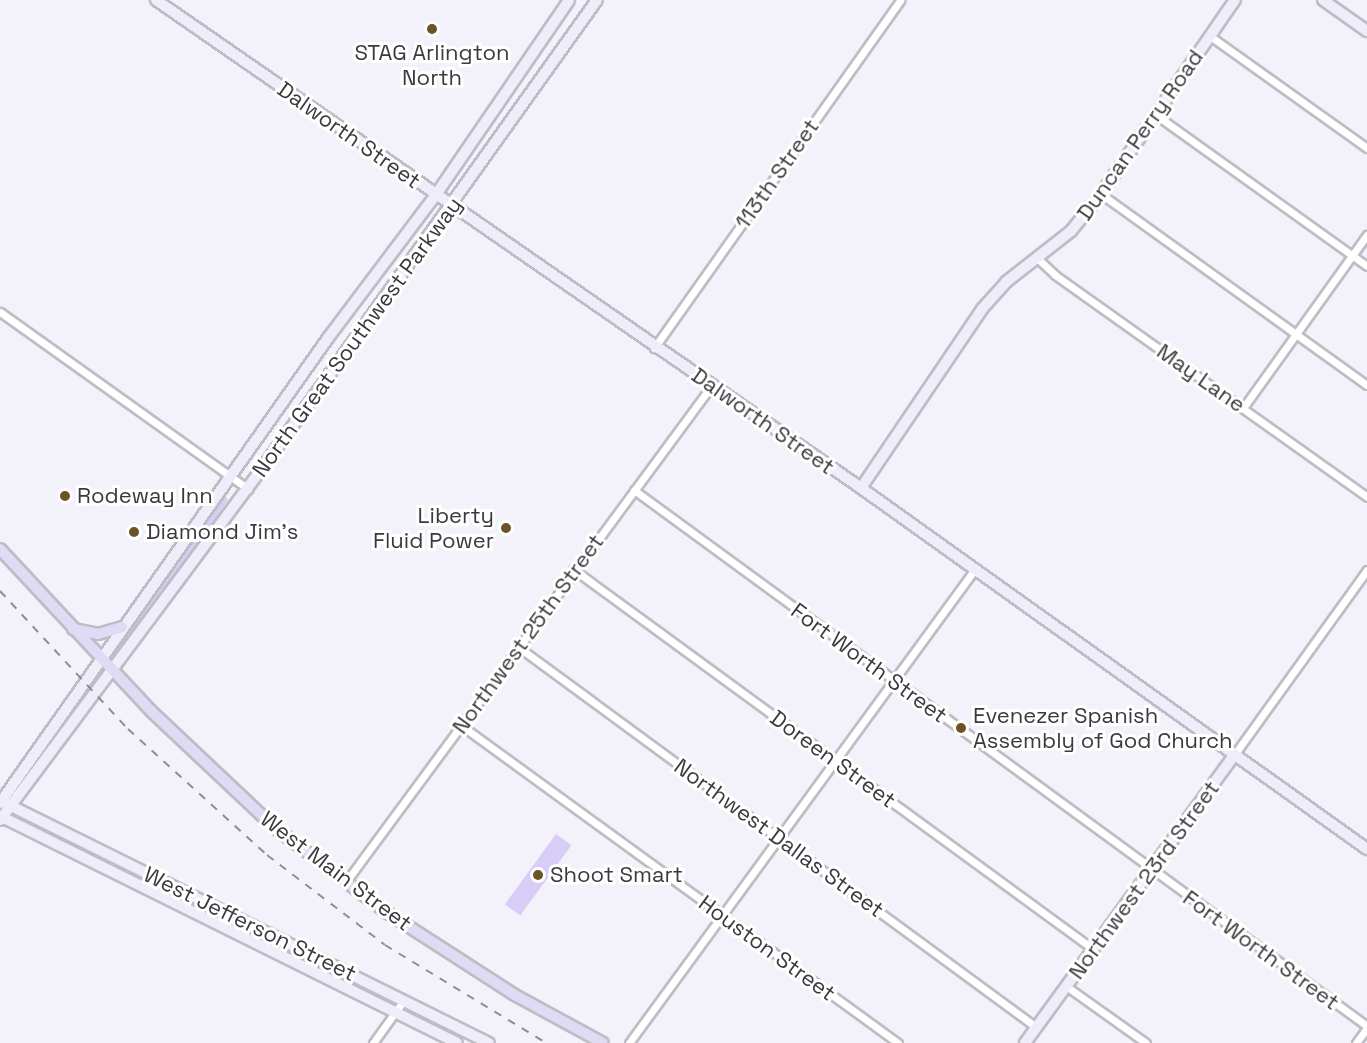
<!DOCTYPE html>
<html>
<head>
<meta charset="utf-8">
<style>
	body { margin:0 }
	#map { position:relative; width:1367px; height:1043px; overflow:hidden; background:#f3f1f9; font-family:"Space Grotesk",sans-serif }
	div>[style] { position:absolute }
	.green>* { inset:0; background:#d7cdf7; transform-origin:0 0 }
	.roads { filter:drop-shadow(2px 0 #bebcc4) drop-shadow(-2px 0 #bebcc4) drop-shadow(0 2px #bebcc4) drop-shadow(0 -2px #bebcc4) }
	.street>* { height:7px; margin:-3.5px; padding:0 3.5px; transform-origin:3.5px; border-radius:3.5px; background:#fff }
	.secondary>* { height:10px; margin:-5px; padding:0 5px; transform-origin:5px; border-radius:5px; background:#f0edfa }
	.primary>* { height:10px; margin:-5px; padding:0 5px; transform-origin:5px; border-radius:5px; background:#e0dbf5 }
	.rail>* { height:2px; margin-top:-1px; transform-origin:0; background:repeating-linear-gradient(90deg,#8d8c91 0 8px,transparent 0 16px) }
	.dots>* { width:16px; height:16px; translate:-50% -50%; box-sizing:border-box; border:3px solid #fff; border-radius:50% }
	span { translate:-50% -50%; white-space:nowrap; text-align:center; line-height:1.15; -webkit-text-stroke:6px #fff; paint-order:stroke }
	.poi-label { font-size:22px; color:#3a3a3d }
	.left { translate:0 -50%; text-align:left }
	.right { translate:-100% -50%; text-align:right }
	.street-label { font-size:22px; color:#3a3a3d }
</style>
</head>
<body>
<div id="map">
	<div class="green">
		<i style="clip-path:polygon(223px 494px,228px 500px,150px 615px,124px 644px,120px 641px)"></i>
		<i style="left:556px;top:834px;width:19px;height:87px;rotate:36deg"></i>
	</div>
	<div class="roads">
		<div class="street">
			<i style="left:1210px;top:36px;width:193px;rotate:35.5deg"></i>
			<i style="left:1156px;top:115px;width:259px;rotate:35.6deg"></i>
			<i style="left:1101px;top:194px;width:327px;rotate:35.7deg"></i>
			<i style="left:1037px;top:258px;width:25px;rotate:43deg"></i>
			<i style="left:1055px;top:275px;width:383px;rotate:35.4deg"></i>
			<i style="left:0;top:312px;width:305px;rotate:35.5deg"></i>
			<i style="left:654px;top:348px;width:426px;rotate:-54.7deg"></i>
			<i style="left:1243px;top:408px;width:213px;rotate:-54.4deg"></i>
			<i style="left:634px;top:490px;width:908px;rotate:36.18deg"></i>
			<i style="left:573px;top:569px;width:644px;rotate:36.16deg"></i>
			<i style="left:521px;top:649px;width:639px;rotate:36.28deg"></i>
			<i style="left:462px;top:726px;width:539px;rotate:36.02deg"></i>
			<i style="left:1234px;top:755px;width:228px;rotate:-54.3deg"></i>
			<i style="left:345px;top:883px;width:619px;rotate:-53.61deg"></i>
			<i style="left:1066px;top:986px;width:98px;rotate:35.5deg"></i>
			<i style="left:373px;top:1043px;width:53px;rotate:-54.2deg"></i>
			<i style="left:629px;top:1043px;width:587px;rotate:-53.87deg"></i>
			<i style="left:1356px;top:1043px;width:19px;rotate:-54deg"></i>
		</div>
		<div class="secondary">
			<i style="left:156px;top:0;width:857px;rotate:34.69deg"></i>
			<i style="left:861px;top:488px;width:622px;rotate:35.51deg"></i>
			<i style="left:1323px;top:0;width:54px;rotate:35.2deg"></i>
			<i style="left:861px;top:488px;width:216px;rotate:-55.9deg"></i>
			<i style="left:982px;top:309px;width:36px;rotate:-48deg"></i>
			<i style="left:1006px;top:282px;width:83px;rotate:-38.1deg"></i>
			<i style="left:1071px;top:231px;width:48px;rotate:-51deg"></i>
			<i style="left:1101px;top:194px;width:236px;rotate:-55.4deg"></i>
			<i style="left:0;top:803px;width:569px;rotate:-54.8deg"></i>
			<i style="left:328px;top:338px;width:178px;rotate:-53deg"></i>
			<i style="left:435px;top:196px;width:237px;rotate:-55.6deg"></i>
			<i style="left:5px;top:803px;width:540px;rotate:26.38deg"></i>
			<i style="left:0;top:816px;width:510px;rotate:26.41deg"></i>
			<i style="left:0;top:820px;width:433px;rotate:-53.3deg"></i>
			<i style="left:259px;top:473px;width:581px;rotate:-54.45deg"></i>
			<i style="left:1025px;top:1043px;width:356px;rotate:-54deg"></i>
		</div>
		<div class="primary">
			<i style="left:0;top:549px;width:221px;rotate:47deg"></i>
			<i style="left:151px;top:711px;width:169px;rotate:43.3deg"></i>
			<i style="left:274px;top:827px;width:141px;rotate:37.2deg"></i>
			<i style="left:386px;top:912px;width:151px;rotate:32.8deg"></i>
			<i style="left:513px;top:994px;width:102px;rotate:28.6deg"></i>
			<i style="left:73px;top:629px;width:25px;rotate:11deg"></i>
			<i style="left:98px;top:634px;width:25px;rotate:-16deg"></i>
		</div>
	</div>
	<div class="rail">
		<i style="left:0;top:591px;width:188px;rotate:47.2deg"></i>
		<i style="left:128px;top:729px;width:188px;rotate:42.2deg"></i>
		<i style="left:267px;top:855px;width:148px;rotate:37.3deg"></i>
		<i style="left:385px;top:945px;width:188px;rotate:31.3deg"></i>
	</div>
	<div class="dots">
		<i style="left:432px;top:29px;background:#6a5423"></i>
		<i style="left:65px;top:496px;background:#6a5423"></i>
		<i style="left:506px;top:528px;background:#6a5423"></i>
		<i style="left:134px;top:532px;background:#6a5423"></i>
		<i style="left:961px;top:728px;background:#6a5423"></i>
		<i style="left:538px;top:875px;background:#6a5423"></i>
	</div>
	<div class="poi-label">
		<span style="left:432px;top:65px">STAG Arlington<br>North</span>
		<span class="left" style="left:77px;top:496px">Rodeway Inn</span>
		<span class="right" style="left:494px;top:528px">Liberty<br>Fluid Power</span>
		<span class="left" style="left:146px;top:532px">Diamond Jim's</span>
		<span class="left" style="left:973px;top:728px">Evenezer Spanish<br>Assembly of God Church</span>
		<span class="left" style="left:550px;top:875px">Shoot Smart</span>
	</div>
	<div class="street-label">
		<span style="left:349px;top:135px;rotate:35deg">Dalworth Street</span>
		<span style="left:1140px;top:135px;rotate:-55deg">Duncan Perry Road</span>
		<span style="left:777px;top:174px;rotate:-55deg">113th Street</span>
		<span style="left:357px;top:337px;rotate:-54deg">North Great Southwest Parkway</span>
		<span style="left:1201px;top:378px;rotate:35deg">May Lane</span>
		<span style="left:763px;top:421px;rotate:35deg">Dalworth Street</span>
		<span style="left:528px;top:634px;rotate:-54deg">Northwest 25th Street</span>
		<span style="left:869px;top:663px;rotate:36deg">Fort Worth Street</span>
		<span style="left:833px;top:759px;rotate:36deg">Doreen Street</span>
		<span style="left:779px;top:838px;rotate:36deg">Northwest Dallas Street</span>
		<span style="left:336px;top:871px;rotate:37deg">West Main Street</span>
		<span style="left:1144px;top:880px;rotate:-54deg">Northwest 23rd Street</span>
		<span style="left:250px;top:924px;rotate:26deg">West Jefferson Street</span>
		<span style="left:767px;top:948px;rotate:36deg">Houston Street</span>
		<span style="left:1261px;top:950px;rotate:36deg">Fort Worth Street</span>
	</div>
</div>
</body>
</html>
